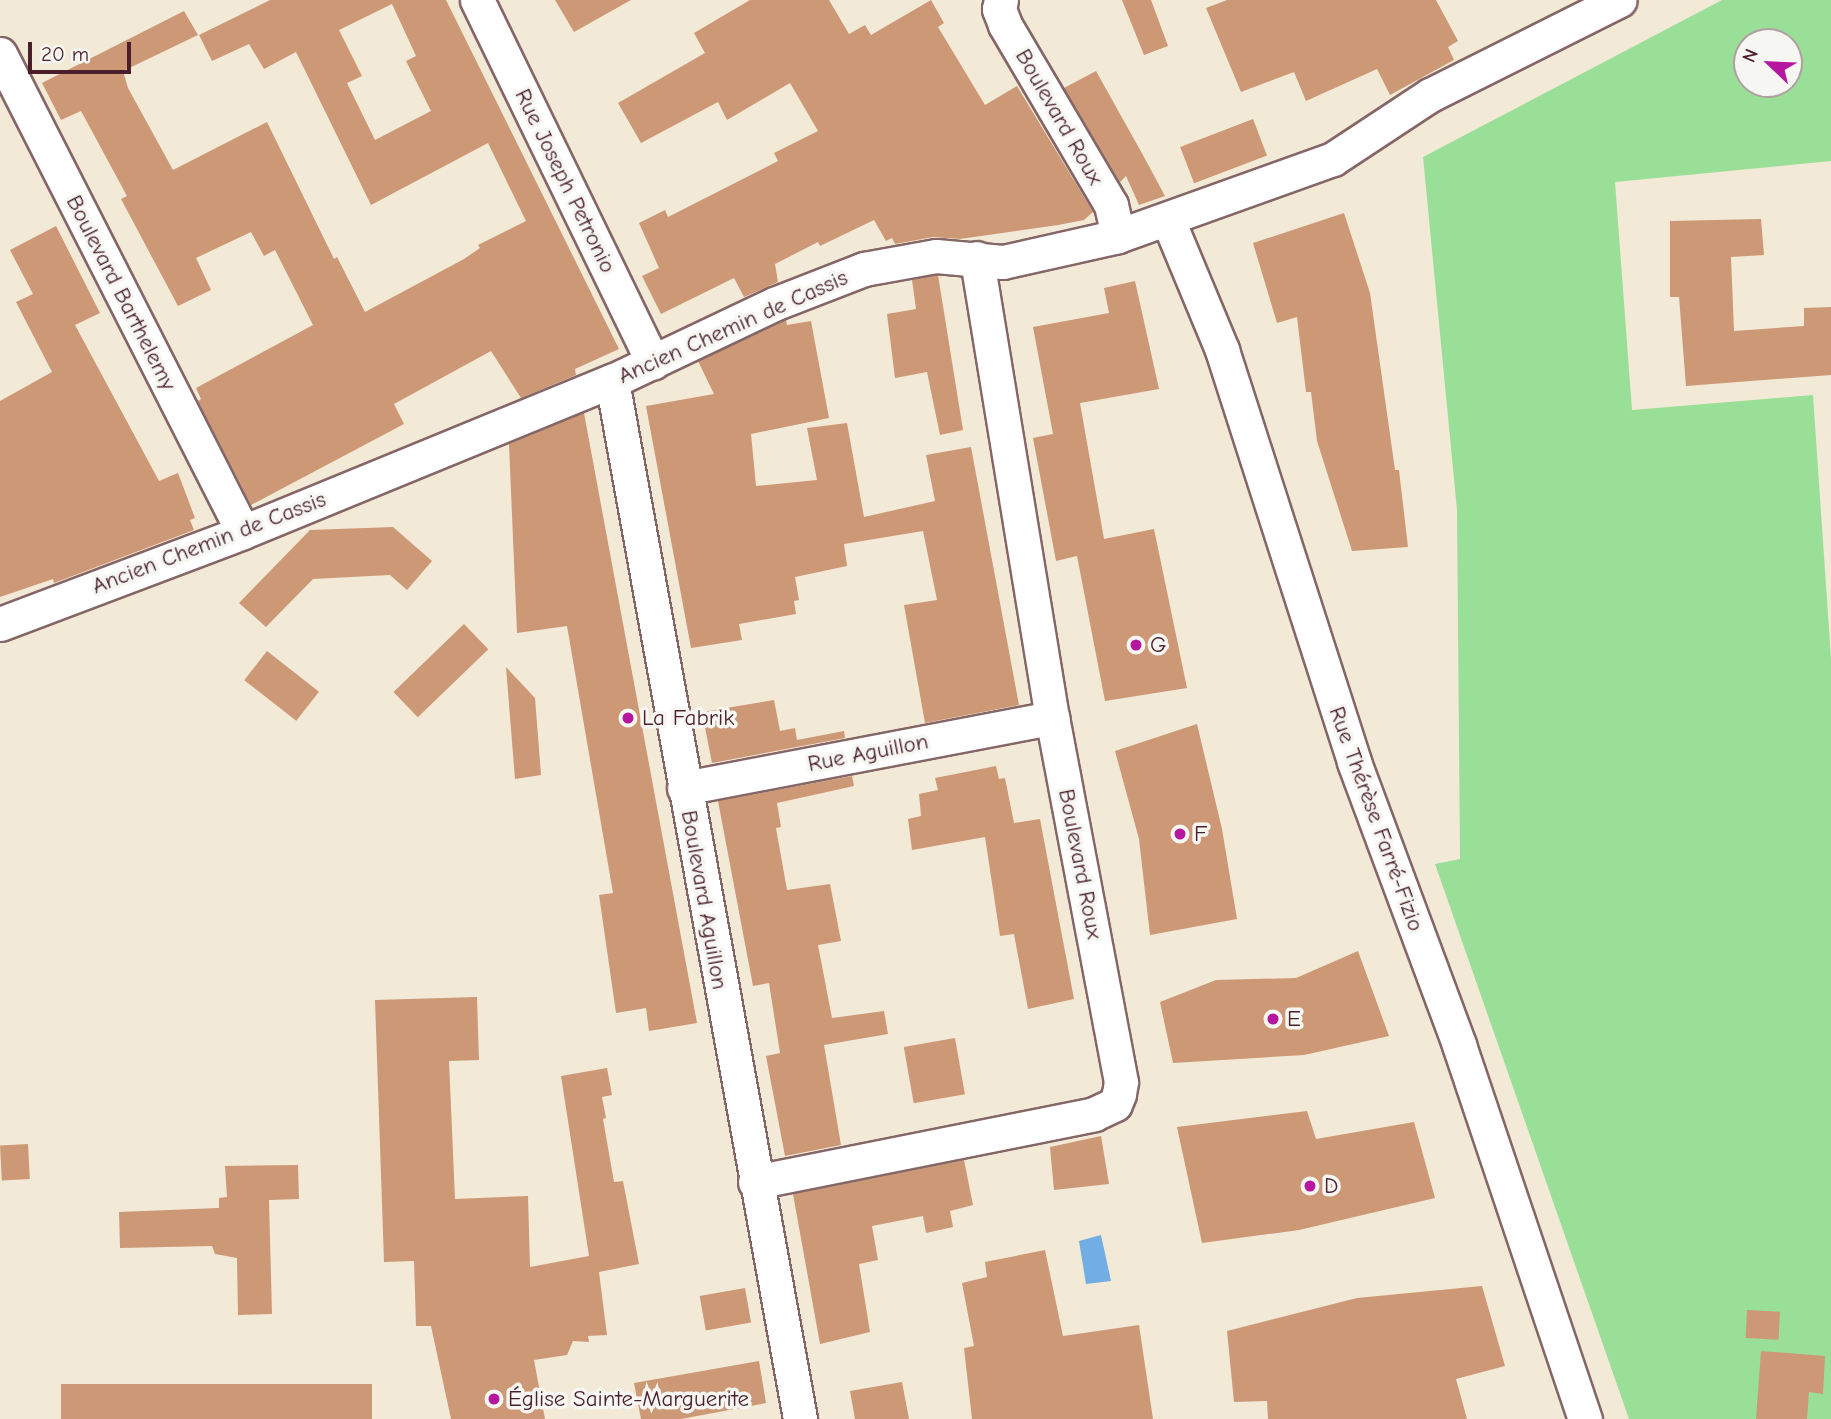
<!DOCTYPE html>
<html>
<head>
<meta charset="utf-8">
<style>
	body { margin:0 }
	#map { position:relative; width:1831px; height:1419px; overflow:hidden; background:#f3e9d7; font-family:"Comic Neue",sans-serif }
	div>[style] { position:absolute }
	.green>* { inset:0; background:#9adf97 }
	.water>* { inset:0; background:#72aee3 }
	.building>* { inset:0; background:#cd9875; transform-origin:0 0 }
	.roads { filter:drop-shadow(2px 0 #856667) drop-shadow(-2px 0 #856667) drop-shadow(0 2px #856667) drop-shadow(0 -2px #856667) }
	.minor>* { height:33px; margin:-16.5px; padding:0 16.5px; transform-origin:16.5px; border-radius:16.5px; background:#fff }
	.dots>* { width:19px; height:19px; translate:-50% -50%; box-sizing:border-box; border:4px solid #f6f6f2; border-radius:50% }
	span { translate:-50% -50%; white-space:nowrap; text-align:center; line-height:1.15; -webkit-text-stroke:7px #f6f6f2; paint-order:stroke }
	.street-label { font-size:23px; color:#4a1f2b }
	.poi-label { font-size:23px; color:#4a1f2b }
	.left { translate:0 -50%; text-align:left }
	.north { position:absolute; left:1733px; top:28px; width:70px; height:70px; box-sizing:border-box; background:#f6f6f2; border:2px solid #b1a0a2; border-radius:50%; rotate:293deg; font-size:19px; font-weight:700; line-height:28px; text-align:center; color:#4a1f2b }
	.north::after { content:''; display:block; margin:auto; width:24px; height:32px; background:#b5179e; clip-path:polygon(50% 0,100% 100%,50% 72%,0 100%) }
	.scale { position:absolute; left:28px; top:42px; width:103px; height:32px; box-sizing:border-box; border:4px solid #4a1f2b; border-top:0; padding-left:9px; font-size:21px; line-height:24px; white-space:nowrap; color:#4a1f2b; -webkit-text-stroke:5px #f6f6f2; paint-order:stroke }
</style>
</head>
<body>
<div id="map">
	<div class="green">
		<i style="clip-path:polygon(evenodd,1722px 0,1831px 0,1831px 161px,1615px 182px,1632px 410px,1813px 395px,1831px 658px,1831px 1419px,1629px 1419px,1435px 864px,1460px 859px,1457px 510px,1423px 157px,1722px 0,1747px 42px,1789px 42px,1789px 84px,1747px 84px,1747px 42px)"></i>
	</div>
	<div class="water">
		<i style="clip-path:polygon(1101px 1235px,1111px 1281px,1086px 1284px,1079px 1241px)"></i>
	</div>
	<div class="building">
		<i style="clip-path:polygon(evenodd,270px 0,446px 0,619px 349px,575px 369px,576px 375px,521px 398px,491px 351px,394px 404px,404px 424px,251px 505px,198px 401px,201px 399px,196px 388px,313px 325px,275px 250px,264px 256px,251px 232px,196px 258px,211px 290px,178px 306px,121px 199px,127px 196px,81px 111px,61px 120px,42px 83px,184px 11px,198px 35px,123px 71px,128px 88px,173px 170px,267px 122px,334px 259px,337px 257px,365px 312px,464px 259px,480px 248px,478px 245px,526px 221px,488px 143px,371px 205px,296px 52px,264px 69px,249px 44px,212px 61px,199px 35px,270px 0,392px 4px,416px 56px,406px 61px,431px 111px,375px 140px,347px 83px,362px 76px,339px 30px,392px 4px)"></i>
		<i style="clip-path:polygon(555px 0,631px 0,574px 32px)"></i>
		<i style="clip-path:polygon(750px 0,829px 0,849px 34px,865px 25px,871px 35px,931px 0,944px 23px,938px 27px,985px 105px,1017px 86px,1093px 212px,1084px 220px,1058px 225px,960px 239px,933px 237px,895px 244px,892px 238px,886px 241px,874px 220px,820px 246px,818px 242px,775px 264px,778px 282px,744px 297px,734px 278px,661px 314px,642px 276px,659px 268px,639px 223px,665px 210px,668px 217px,778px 161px,774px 153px,818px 131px,790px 83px,727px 120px,718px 102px,641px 143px,618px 103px,705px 53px,694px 33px)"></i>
		<i style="clip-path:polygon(1122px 0,1151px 0,1168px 46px,1144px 55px)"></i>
		<i style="clip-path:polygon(1227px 0,1436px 0,1458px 41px,1448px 47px,1454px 60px,1390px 95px,1377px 69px,1306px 101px,1294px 72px,1241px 92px,1206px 8px)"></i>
		<i style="clip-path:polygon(1096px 71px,1144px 157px,1165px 196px,1139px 205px,1126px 176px,1120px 182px,1064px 88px)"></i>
		<i style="left:1253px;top:119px;width:39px;height:78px;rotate:69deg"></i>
		<i style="clip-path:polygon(1344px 213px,1370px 293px,1395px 470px,1399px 470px,1408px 547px,1352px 551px,1317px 441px,1311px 392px,1306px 392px,1297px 317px,1277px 323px,1253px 243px)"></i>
		<i style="clip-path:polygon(1761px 219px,1764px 255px,1731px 257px,1734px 331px,1804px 326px,1804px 308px,1831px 307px,1831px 375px,1686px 386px,1679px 297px,1670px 297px,1670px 221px)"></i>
		<i style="clip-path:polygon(56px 226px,100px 313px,75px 325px,159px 481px,178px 473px,195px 518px,190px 520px,194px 530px,54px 583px,53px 579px,0 597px,0 401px,52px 372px,16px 302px,33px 294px,10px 250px)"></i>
		<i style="clip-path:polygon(938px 275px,963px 430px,940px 435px,927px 372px,895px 378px,887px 314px,916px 309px,912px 280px)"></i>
		<i style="clip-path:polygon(1135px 281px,1159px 389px,1080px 403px,1104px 539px,1154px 529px,1187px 688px,1105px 701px,1077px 556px,1056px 561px,1033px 438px,1053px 434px,1033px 327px,1109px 313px,1104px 288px)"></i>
		<i style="clip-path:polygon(786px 320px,787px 325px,811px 321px,829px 418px,751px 434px,756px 486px,817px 480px,807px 428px,847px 423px,864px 517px,935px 501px,926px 455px,971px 447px,1019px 705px,925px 723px,904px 605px,937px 600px,923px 531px,844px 544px,847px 566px,795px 577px,799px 600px,794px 601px,796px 614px,739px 624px,742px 640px,691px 648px,646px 406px,714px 394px,698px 361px)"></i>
		<i style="clip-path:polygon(584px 413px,697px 1023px,649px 1031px,646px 1008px,616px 1013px,599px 895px,613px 893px,567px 626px,517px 633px,509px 444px)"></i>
		<i style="clip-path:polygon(393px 527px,432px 561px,407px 590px,390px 575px,313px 579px,266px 627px,239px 603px,310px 530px)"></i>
		<i style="left:464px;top:624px;width:35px;height:98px;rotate:46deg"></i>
		<i style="left:267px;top:651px;width:66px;height:37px;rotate:38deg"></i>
		<i style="clip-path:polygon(506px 667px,535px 698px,541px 775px,515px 779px)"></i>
		<i style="clip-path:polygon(774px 700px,780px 731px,795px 728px,797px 740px,844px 731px,845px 738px,712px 763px,702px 712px)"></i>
		<i style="clip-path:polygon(1197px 724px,1222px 829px,1237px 919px,1150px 935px,1139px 839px,1115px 751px)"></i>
		<i style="clip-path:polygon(996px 766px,999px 779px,1005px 778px,1014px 823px,1040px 819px,1074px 999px,1028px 1009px,1014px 934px,1000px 936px,985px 837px,912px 850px,908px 819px,921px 816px,919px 794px,938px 790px,935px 778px)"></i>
		<i style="clip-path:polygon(852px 776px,854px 786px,777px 803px,781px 827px,776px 828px,787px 890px,830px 884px,841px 941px,818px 945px,832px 1018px,884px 1011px,888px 1034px,824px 1045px,841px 1145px,785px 1156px,766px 1056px,780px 1053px,769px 983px,753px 986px,718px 801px)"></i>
		<i style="clip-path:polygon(1358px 951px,1389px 1036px,1304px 1055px,1173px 1063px,1160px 1002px,1216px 980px,1296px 978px)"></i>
		<i style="clip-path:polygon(477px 997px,479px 1060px,449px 1061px,455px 1199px,528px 1196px,530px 1267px,589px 1256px,561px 1076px,607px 1068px,612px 1095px,602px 1097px,606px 1118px,603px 1119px,614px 1182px,623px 1181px,639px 1264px,599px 1272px,607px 1335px,588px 1336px,589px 1342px,573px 1341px,567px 1355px,534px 1360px,545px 1419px,451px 1419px,431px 1326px,416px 1326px,414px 1261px,384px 1262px,375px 1000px)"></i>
		<i style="left:955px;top:1038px;width:57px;height:52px;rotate:80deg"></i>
		<i style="clip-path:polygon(1307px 1111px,1316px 1139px,1414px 1122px,1435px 1198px,1299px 1230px,1202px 1243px,1177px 1127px)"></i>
		<i style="clip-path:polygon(1101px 1136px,1109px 1184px,1054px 1190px,1050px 1147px)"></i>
		<i style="left:28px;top:1144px;width:35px;height:28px;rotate:87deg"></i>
		<i style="clip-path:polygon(964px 1160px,973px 1205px,950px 1211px,953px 1227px,926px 1233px,923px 1216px,872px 1226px,878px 1260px,859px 1264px,870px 1332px,820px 1344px,793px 1194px)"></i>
		<i style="clip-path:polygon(298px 1165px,299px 1199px,269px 1200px,272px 1314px,238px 1315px,237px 1258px,215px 1254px,212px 1246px,120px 1248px,119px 1212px,219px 1208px,219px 1198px,227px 1197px,225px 1166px)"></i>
		<i style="clip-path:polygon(1045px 1250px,1063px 1336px,1139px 1325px,1153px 1419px,972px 1419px,964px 1348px,974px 1346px,962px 1283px,987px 1277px,985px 1262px)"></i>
		<i style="clip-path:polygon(1482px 1286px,1505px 1366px,1456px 1379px,1467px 1419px,1268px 1419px,1267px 1401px,1234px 1402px,1227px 1331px,1357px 1298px)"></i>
		<i style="left:745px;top:1288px;width:35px;height:46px;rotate:80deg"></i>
		<i style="left:1747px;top:1310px;width:33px;height:28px;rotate:3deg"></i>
		<i style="clip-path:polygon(1761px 1351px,1825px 1356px,1823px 1394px,1809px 1392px,1807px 1419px,1756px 1419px)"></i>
		<i style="clip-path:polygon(759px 1361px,766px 1403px,681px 1419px,641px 1419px,634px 1383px)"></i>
		<i style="clip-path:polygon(902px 1382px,909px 1419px,855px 1419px,850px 1391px)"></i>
		<i style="left:372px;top:1384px;width:35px;height:311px;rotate:90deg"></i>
	</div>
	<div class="roads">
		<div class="minor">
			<i style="left:477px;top:0;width:403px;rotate:64.1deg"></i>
			<i style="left:1001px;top:0;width:9px;rotate:103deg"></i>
			<i style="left:999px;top:9px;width:17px;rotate:69deg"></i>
			<i style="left:1005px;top:25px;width:209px;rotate:59.5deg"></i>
			<i style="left:1111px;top:205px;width:32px;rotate:77deg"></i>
			<i style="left:0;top:54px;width:536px;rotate:63.05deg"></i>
			<i style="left:1168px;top:220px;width:141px;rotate:67.4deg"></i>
			<i style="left:1222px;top:350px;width:433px;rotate:72.2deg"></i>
			<i style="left:1354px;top:762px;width:302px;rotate:69.6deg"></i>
			<i style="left:1459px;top:1045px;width:395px;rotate:71.4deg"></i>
			<i style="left:612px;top:381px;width:1055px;rotate:79.73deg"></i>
			<i style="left:0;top:624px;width:260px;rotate:-20.7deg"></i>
			<i style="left:243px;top:532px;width:399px;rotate:-22.3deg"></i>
			<i style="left:612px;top:381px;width:179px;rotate:-25.4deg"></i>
			<i style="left:774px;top:304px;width:97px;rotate:-21.3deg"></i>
			<i style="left:864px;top:269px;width:73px;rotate:-10.2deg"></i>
			<i style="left:936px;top:256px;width:67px;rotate:5.1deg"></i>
			<i style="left:1003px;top:262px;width:118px;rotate:-12.7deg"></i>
			<i style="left:1118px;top:236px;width:228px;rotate:-19.7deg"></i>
			<i style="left:1333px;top:159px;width:116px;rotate:-33.4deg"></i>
			<i style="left:1430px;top:95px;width:212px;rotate:-26.6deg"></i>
			<i style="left:684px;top:788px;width:375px;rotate:-10.8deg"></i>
			<i style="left:755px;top:1182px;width:346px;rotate:-11.3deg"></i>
			<i style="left:1094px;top:1114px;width:23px;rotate:-25deg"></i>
			<i style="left:1115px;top:1104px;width:11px;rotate:-68deg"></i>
			<i style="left:1119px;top:1094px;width:12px;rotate:-81deg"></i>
			<i style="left:1121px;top:1082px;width:370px;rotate:-100.7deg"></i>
			<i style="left:1052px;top:718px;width:466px;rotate:-99.3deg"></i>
		</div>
	</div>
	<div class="dots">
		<i style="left:1136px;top:645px;background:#b5179e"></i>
		<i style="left:628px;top:718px;background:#b5179e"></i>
		<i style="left:1180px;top:834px;background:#b5179e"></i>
		<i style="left:1273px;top:1019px;background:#b5179e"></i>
		<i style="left:1310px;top:1186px;background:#b5179e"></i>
		<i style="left:494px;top:1399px;background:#b5179e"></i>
	</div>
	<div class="street-label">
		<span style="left:1059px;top:117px;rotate:60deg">Boulevard Roux</span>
		<span style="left:565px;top:181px;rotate:64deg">Rue Joseph Petronio</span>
		<span style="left:121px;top:293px;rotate:63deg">Boulevard Barthelemy</span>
		<span style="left:733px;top:327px;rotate:-24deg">Ancien Chemin de Cassis</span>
		<span style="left:209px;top:543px;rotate:-21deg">Ancien Chemin de Cassis</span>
		<span style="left:868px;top:753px;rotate:-11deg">Rue Aguillon</span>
		<span style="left:1376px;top:819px;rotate:70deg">Rue Thérèse Farré-Fizio</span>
		<span style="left:1080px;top:864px;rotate:79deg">Boulevard Roux</span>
		<span style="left:704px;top:900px;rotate:80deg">Boulevard Aguillon</span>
	</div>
	<div class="poi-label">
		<span class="left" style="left:1150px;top:645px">G</span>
		<span class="left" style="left:642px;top:718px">La Fabrik</span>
		<span class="left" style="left:1194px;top:834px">F</span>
		<span class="left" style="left:1287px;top:1019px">E</span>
		<span class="left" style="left:1324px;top:1186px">D</span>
		<span class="left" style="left:508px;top:1399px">Église Sainte-Marguerite</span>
	</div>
	<div class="north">N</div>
	<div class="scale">20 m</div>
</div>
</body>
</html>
